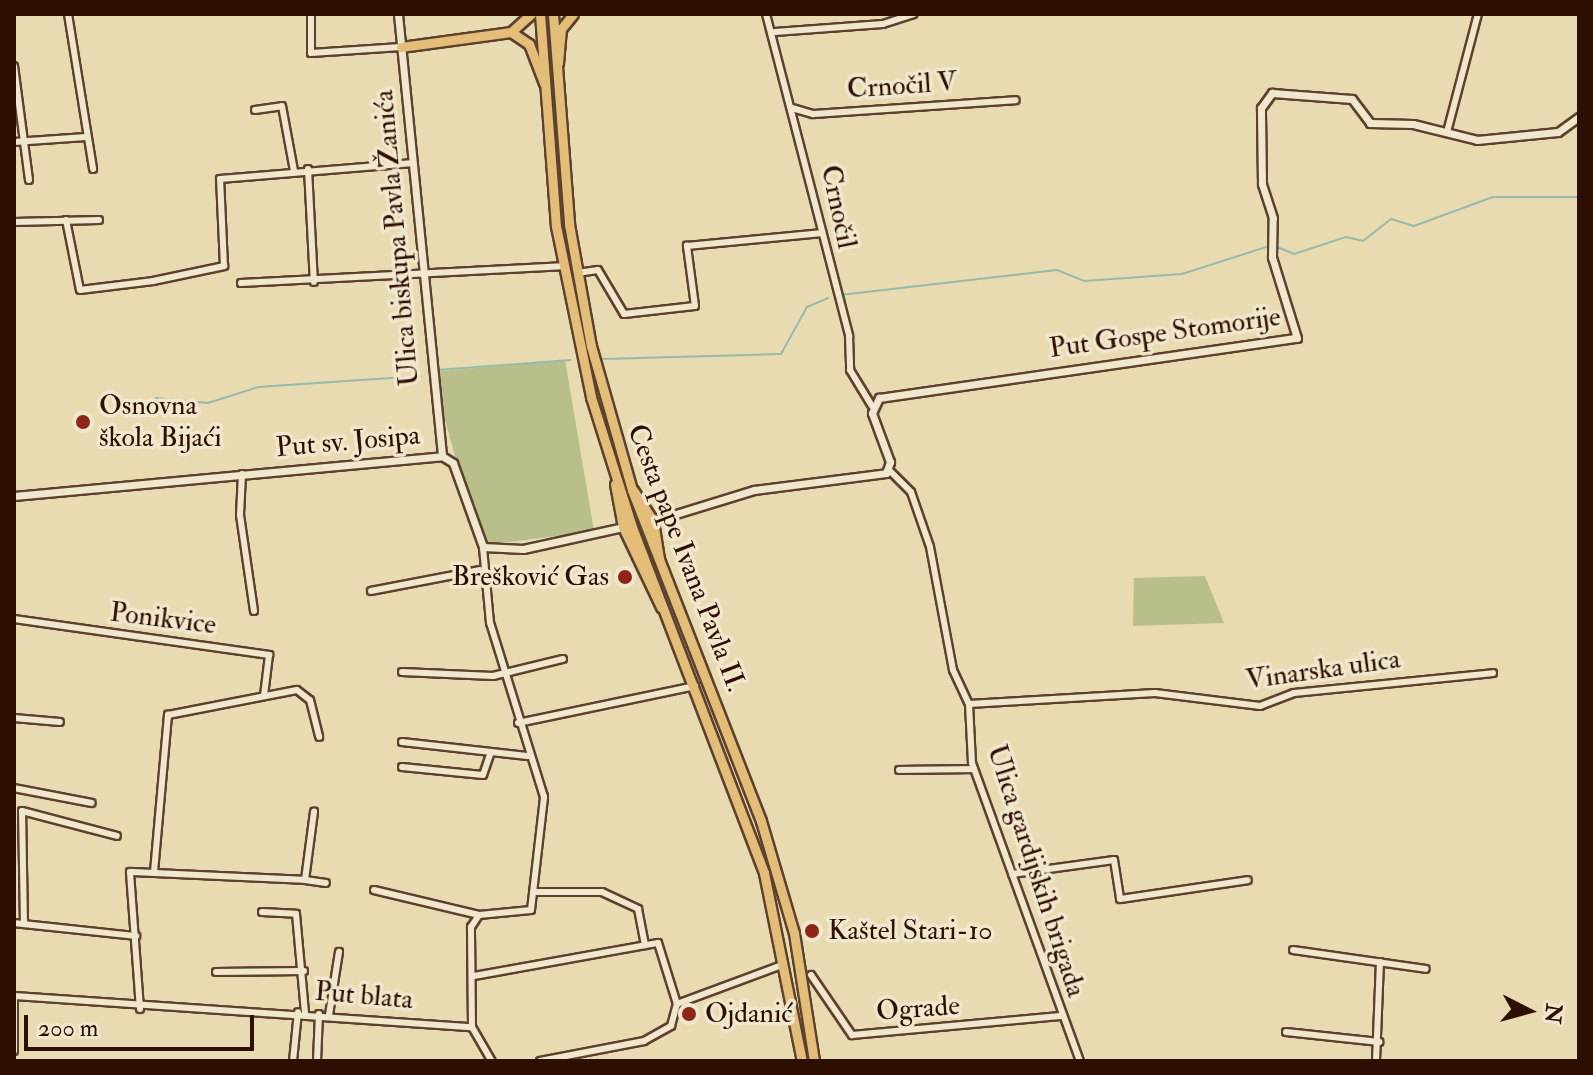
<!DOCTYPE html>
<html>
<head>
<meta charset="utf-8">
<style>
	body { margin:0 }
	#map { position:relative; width:1593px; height:1075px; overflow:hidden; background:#e8dab1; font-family:"IM FELL Double Pica",serif }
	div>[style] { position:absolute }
	.green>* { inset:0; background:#b8bf8a }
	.stream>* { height:2px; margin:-1px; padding:0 1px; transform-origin:1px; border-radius:1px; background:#97bbaa }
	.roads { filter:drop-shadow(2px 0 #5c422e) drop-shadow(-2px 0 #5c422e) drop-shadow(0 2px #5c422e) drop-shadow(0 -2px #5c422e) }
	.minor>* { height:6px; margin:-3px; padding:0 3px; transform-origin:3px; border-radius:3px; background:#f0e7cc }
	.tertiary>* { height:7px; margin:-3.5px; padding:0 3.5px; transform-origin:3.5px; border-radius:3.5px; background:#f0e7cc }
	.primary>* { height:9px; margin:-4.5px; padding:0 4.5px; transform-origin:4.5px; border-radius:4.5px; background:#e4bd78 }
	.dots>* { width:22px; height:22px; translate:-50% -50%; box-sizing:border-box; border:4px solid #f0e7cc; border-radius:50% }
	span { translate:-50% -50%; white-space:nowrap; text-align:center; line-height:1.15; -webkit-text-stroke:7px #f0e7cc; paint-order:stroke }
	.street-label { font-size:28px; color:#2e0f03 }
	.poi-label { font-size:28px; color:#2e0f03 }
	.left { translate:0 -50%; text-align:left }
	.right { translate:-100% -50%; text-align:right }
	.frame { position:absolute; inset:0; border:16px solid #2e0f03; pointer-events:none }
	.north { position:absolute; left:1489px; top:971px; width:80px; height:80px; -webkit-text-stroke:6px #f0e7cc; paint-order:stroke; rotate:96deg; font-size:22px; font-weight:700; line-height:32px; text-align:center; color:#2e0f03 }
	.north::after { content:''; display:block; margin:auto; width:28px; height:36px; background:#2e0f03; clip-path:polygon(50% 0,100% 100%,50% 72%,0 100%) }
	.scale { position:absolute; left:24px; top:1015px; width:230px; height:36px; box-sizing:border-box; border:4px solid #2e0f03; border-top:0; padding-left:10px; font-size:24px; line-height:28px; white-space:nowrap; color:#2e0f03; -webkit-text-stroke:6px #f0e7cc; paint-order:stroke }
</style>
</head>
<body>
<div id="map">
	<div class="green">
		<i style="clip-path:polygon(565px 360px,594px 531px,486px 545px,476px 533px,432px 372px)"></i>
		<i style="clip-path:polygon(1205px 576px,1224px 623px,1133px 626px,1134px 578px)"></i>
	</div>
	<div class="stream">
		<i style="left:1277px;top:247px;width:18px;rotate:22deg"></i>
		<i style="left:1294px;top:254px;width:55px;rotate:-18.1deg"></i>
		<i style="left:1346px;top:237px;width:17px;rotate:13deg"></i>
		<i style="left:1363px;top:241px;width:36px;rotate:-38deg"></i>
		<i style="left:1391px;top:219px;width:24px;rotate:17deg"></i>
		<i style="left:1414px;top:226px;width:84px;rotate:-20.2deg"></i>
		<i style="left:1493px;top:197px;width:86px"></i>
		<i style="left:840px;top:295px;width:218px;rotate:-6.6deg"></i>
		<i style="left:1057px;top:270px;width:29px;rotate:22deg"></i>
		<i style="left:1084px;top:281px;width:98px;rotate:-4.1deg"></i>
		<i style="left:1182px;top:274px;width:88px;rotate:-17.8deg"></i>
		<i style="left:603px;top:359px;width:178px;rotate:-1.6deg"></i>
		<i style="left:781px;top:354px;width:54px;rotate:-61deg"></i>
		<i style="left:807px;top:307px;width:23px;rotate:-23deg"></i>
		<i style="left:437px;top:370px;width:134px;rotate:-4.3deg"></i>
		<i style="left:156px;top:398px;width:52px;rotate:5.5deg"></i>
		<i style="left:208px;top:403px;width:52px;rotate:-17.7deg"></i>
		<i style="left:258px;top:387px;width:163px;rotate:-3.9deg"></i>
	</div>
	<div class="roads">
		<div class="minor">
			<i style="left:68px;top:14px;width:157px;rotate:80.8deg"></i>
			<i style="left:311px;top:14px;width:39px;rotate:90deg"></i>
			<i style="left:311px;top:53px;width:90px;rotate:-3.8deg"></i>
			<i style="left:766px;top:14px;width:333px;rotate:75.5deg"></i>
			<i style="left:849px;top:336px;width:34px;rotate:88deg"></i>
			<i style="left:850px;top:370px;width:42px;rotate:58.6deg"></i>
			<i style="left:775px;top:32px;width:108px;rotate:-4.2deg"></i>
			<i style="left:883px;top:24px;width:32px;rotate:-18deg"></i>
			<i style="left:14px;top:66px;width:115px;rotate:82.5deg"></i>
			<i style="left:792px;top:108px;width:22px;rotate:16deg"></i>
			<i style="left:813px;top:114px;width:203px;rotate:-3.9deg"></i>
			<i style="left:255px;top:110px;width:27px;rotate:-8deg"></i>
			<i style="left:282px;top:106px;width:66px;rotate:79.5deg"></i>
			<i style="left:1447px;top:132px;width:122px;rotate:-75.3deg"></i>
			<i style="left:14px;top:142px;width:72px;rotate:-4deg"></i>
			<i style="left:308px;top:169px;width:113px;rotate:87deg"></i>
			<i style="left:66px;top:220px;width:71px;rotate:78.7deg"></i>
			<i style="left:80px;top:290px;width:74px;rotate:-7deg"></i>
			<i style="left:153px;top:281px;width:73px;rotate:-11.9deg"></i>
			<i style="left:224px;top:266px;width:87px;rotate:-92.6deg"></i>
			<i style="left:220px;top:179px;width:194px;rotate:-4.7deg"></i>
			<i style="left:14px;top:222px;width:85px;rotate:-1.3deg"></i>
			<i style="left:577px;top:273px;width:21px;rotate:-8deg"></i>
			<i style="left:598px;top:270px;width:51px;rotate:59.4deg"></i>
			<i style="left:624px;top:314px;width:71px;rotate:-6.4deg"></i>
			<i style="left:695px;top:306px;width:61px;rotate:-97.6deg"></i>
			<i style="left:687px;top:246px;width:136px;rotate:-5.5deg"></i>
			<i style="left:241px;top:283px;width:321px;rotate:-3deg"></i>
			<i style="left:889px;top:470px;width:31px;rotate:45deg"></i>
			<i style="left:911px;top:492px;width:58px;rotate:70.9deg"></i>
			<i style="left:930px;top:547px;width:125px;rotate:79.4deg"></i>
			<i style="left:953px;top:670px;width:38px;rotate:65deg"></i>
			<i style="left:969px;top:704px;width:59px;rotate:87.1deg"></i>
			<i style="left:972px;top:763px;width:317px;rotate:70.1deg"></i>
			<i style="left:242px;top:474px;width:41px;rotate:92.8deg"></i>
			<i style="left:240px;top:515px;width:97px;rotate:81.7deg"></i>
			<i style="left:371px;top:591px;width:111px;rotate:-10.9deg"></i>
			<i style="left:14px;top:619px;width:258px;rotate:8deg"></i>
			<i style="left:269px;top:655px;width:39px;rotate:97deg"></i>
			<i style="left:402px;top:672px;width:91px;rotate:2.5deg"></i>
			<i style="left:493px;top:676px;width:72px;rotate:-13.7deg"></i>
			<i style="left:969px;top:704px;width:186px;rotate:-3.4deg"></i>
			<i style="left:1155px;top:693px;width:106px;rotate:7.1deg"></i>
			<i style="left:1260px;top:706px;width:36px;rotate:-21deg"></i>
			<i style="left:1294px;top:693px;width:200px;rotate:-5.7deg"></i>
			<i style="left:14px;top:718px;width:46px;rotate:5deg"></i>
			<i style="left:518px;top:723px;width:181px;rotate:-11.8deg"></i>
			<i style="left:402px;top:742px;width:126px;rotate:6.4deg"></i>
			<i style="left:402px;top:767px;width:81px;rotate:5.6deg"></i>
			<i style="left:483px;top:775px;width:24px;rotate:-71deg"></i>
			<i style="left:899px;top:770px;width:75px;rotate:-0.8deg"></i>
			<i style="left:14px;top:788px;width:79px;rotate:10.9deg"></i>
			<i style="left:154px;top:872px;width:158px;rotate:-84.9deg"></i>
			<i style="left:168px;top:715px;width:131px;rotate:-11deg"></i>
			<i style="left:297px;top:690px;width:16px;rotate:38deg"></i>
			<i style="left:310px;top:700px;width:38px;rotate:76deg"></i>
			<i style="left:1012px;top:874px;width:103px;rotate:-7.8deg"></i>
			<i style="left:1114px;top:860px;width:39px;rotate:81deg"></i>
			<i style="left:1120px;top:899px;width:129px;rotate:-8.4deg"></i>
			<i style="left:305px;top:880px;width:21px;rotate:8deg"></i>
			<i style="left:374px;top:890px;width:108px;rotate:13.4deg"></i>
			<i style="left:534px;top:892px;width:68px"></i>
			<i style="left:602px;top:892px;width:40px;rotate:25deg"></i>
			<i style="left:638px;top:909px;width:37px;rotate:79deg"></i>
			<i style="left:262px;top:912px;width:34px;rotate:3deg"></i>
			<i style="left:296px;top:914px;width:99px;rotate:84.8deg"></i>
			<i style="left:14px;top:923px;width:123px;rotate:6.1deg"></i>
			<i style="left:24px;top:924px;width:113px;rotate:-91deg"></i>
			<i style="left:22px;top:811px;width:98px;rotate:14.7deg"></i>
			<i style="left:1293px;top:950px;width:134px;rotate:8.1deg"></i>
			<i style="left:216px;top:972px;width:88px;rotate:-0.7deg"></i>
			<i style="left:811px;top:975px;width:73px;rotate:55.7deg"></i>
			<i style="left:852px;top:1035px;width:209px;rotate:-5.2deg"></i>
			<i style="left:474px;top:976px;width:187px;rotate:-10.2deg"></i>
			<i style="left:658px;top:943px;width:64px;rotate:72.7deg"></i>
			<i style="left:14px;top:996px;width:459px;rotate:3.9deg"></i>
			<i style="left:140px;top:1009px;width:137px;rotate:-94.2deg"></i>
			<i style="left:130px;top:872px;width:175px;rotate:2.6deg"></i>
			<i style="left:305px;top:880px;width:69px;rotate:-82.5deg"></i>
			<i style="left:329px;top:1015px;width:64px;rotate:-81deg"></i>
			<i style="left:472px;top:1027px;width:100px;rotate:-90.6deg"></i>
			<i style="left:471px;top:927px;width:14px;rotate:-56deg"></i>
			<i style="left:479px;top:915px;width:52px;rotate:-5.5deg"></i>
			<i style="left:531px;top:910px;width:114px;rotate:-83.4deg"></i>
			<i style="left:544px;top:797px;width:182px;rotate:-107.2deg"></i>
			<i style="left:490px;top:623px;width:76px;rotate:-95.3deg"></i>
			<i style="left:472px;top:1027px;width:39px;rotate:60deg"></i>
			<i style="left:1286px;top:1032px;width:94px;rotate:6.1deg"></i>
			<i style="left:14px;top:1051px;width:55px;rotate:-90deg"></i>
			<i style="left:293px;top:1061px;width:49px;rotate:-84.2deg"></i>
			<i style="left:317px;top:1061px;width:47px;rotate:-87.6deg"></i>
			<i style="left:540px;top:1061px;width:106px;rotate:-10.9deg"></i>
			<i style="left:644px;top:1041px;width:31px;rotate:-29deg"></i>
			<i style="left:671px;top:1026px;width:23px;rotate:-75deg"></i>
			<i style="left:677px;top:1004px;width:109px;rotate:-20.4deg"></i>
			<i style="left:1376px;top:1061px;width:99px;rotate:-87.7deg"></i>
		</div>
		<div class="tertiary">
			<i style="left:398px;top:14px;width:444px;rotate:84.3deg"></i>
			<i style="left:14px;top:496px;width:430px;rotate:-5.3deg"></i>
			<i style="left:442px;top:456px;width:13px;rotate:32deg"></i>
			<i style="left:453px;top:463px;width:89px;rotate:70.3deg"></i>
			<i style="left:483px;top:547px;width:40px;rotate:2.9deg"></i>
			<i style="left:523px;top:549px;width:102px;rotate:-12.4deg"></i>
			<i style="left:653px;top:521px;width:106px;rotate:-17.1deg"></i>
			<i style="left:754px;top:490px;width:133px;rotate:-7.3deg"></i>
			<i style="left:886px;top:473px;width:12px;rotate:-70deg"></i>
			<i style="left:890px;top:462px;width:52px;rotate:-110.2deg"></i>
			<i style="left:872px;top:413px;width:17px;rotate:-65deg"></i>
			<i style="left:879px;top:398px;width:422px;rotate:-8.2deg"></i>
			<i style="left:1297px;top:338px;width:85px;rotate:-107.2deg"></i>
			<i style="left:1272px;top:257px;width:39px;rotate:-89deg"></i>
			<i style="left:1273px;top:218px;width:36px;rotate:-108deg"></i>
			<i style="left:1262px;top:184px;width:76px;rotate:-90.8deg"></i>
			<i style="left:1261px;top:108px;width:19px;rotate:-54deg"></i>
			<i style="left:1272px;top:93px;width:80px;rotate:4.3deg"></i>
			<i style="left:1352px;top:99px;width:30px;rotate:53deg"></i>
			<i style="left:1370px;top:123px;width:43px;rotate:1.3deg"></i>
			<i style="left:1413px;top:124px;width:66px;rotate:14deg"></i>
			<i style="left:1477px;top:140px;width:81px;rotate:-5.6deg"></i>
			<i style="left:1558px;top:132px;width:26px;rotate:-36deg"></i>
		</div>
		<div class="primary">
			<i style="left:540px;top:14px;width:213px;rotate:85.7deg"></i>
			<i style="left:556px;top:226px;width:175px;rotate:78.4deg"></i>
			<i style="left:591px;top:397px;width:136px;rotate:72.5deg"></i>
			<i style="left:632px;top:527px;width:370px;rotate:69.1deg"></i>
			<i style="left:764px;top:873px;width:192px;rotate:78.6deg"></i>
			<i style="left:553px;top:14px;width:211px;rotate:85.6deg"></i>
			<i style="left:569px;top:224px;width:124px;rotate:79.8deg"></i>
			<i style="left:591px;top:346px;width:150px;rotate:74.1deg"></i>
			<i style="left:632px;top:490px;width:355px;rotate:68.7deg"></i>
			<i style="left:761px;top:821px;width:117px;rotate:73.6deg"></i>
			<i style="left:794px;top:933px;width:130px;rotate:81.1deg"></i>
			<i style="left:511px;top:32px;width:22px;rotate:34deg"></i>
			<i style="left:529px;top:44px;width:42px;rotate:69deg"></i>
			<i style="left:401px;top:47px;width:111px;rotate:-7.8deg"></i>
			<i style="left:511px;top:32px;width:27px;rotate:-42deg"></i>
			<i style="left:558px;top:63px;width:34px;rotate:-85deg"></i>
			<i style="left:561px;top:29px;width:19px;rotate:-51deg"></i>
			<i style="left:615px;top:484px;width:44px;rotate:79.5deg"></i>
			<i style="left:623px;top:527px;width:89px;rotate:64.6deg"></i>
			<i style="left:633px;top:490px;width:37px;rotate:57deg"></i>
			<i style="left:653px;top:521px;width:38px;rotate:81deg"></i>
		</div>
	</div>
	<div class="dots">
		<i style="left:83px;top:422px;background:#8f2418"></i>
		<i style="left:625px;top:577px;background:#8f2418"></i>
		<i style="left:812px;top:931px;background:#8f2418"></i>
		<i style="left:689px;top:1014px;background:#8f2418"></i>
	</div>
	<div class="street-label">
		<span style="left:902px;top:86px;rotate:-4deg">Crnočil V</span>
		<span style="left:838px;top:207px;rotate:78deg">Crnočil</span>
		<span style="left:397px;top:238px;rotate:-95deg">Ulica biskupa Pavla Žanića</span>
		<span style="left:1165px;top:333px;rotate:-8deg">Put Gospe Stomorije</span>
		<span style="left:348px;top:442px;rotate:-5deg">Put sv. Josipa</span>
		<span style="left:686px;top:558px;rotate:69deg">Cesta pape Ivana Pavla II.</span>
		<span style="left:163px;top:619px;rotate:7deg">Ponikvice</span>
		<span style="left:1323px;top:670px;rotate:-8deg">Vinarska ulica</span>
		<span style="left:1036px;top:871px;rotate:72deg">Ulica gardijskih brigada</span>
		<span style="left:364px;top:996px;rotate:5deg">Put blata</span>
		<span style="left:918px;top:1009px;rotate:-4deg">Ograde</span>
	</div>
	<div class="poi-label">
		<span class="left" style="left:99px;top:422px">Osnovna<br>škola Bijaći</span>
		<span class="right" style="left:609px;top:577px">Brešković Gas</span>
		<span class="left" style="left:828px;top:931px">Kaštel Stari-10</span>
		<span class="left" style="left:705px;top:1014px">Ojdanić</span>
	</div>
	<div class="frame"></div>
	<div class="north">N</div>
	<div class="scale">200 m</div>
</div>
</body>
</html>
